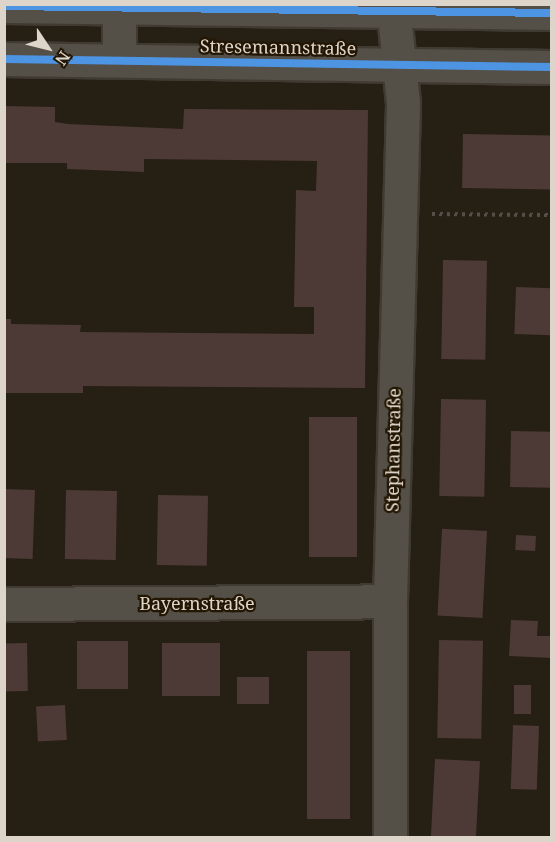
<!DOCTYPE html>
<html>
<head>
<meta charset="utf-8">
<style>
	body { margin:0 }
	#map { position:relative; width:556px; height:842px; overflow:hidden; background:#261f14; font-family:"Noto Serif",serif }
	div>[style] { position:absolute }
	.building>* { inset:0; background:#4d3a36; transform-origin:0 0 }
	.path>* { height:4px; margin-top:-2px; transform-origin:0; background:repeating-linear-gradient(90deg,#554f49 0 3px,transparent 0 7.5px) }
	.roads { filter:drop-shadow(2px 0 #403a33) drop-shadow(-2px 0 #403a33) drop-shadow(0 2px #403a33) drop-shadow(0 -2px #403a33) }
	.minor>* { height:33px; margin:-16.5px; padding:0 16.5px; transform-origin:16.5px; border-radius:16.5px; background:#544f47 }
	.cycleway>* { height:8px; margin:-4px; padding:0 4px; transform-origin:4px; border-radius:4px; background:#4d94e3 }
	span { translate:-50% -50%; white-space:nowrap; text-align:center; line-height:1.15; -webkit-text-stroke:4.5px #231704; paint-order:stroke }
	.street-label { font-size:18px; color:#ded5ca }
	.frame { position:absolute; inset:0; border:6px solid #ded5ca; pointer-events:none }
	.north { position:absolute; left:18px; top:18px; width:60px; height:60px; -webkit-text-stroke:4px #231704; paint-order:stroke; rotate:125deg; font-size:16px; font-weight:700; line-height:24px; text-align:center; color:#ded5ca }
	.north::after { content:''; display:block; margin:auto; width:21px; height:27px; background:#ded5ca; clip-path:polygon(50% 0,100% 100%,50% 72%,0 100%) }
</style>
</head>
<body>
<div id="map">
	<div class="building">
		<i style="clip-path:polygon(4px 106px,55px 107px,55px 122px,68px 124px,183px 129px,184px 109px,368px 110px,365px 388px,83px 386px,83px 393px,4px 393px,4px 319px,11px 319px,11px 324px,81px 325px,80px 332px,314px 334px,314px 307px,294px 307px,296px 190px,316px 191px,317px 161px,144px 159px,144px 172px,67px 169px,67px 163px,4px 163px)"></i>
		<i style="left:463px;top:134px;width:89px;height:54px;rotate:1deg"></i>
		<i style="left:443px;top:260px;width:44px;height:99px;rotate:1deg"></i>
		<i style="left:516px;top:287px;width:36px;height:47px;rotate:2deg"></i>
		<i style="left:441px;top:399px;width:45px;height:97px;rotate:1deg"></i>
		<i style="left:357px;top:417px;width:140px;height:48px;rotate:90deg"></i>
		<i style="left:511px;top:431px;width:41px;height:56px;rotate:1deg"></i>
		<i style="left:4px;top:489px;width:31px;height:69px;rotate:2deg"></i>
		<i style="left:66px;top:490px;width:51px;height:69px;rotate:1deg"></i>
		<i style="left:158px;top:495px;width:50px;height:70px;rotate:1deg"></i>
		<i style="left:487px;top:531px;width:87px;height:45px;rotate:93deg"></i>
		<i style="left:516px;top:535px;width:20px;height:15px;rotate:3deg"></i>
		<i style="clip-path:polygon(511px 620px,538px 621px,537px 636px,552px 636px,552px 658px,509px 656px)"></i>
		<i style="left:439px;top:640px;width:44px;height:98px;rotate:1deg"></i>
		<i style="left:77px;top:641px;width:51px;height:48px"></i>
		<i style="left:27px;top:643px;width:48px;height:23px;rotate:89deg"></i>
		<i style="left:162px;top:643px;width:58px;height:53px"></i>
		<i style="left:307px;top:651px;width:43px;height:168px"></i>
		<i style="left:237px;top:677px;width:32px;height:27px"></i>
		<i style="left:514px;top:685px;width:17px;height:29px"></i>
		<i style="left:65px;top:705px;width:35px;height:29px;rotate:87deg"></i>
		<i style="left:513px;top:725px;width:26px;height:64px;rotate:2deg"></i>
		<i style="left:435px;top:759px;width:45px;height:79px;rotate:3deg"></i>
	</div>
	<div class="path">
		<i style="left:432px;top:214px;width:120px;rotate:0.5deg"></i>
	</div>
	<div class="roads">
		<div class="minor">
			<i style="left:4px;top:6px;width:548px;rotate:0.73deg"></i>
			<i style="left:4px;top:59px;width:548px;rotate:0.84deg"></i>
			<i style="left:119px;top:60px;width:53px;rotate:-90deg"></i>
			<i style="left:4px;top:604px;width:386px;rotate:-0.4deg"></i>
			<i style="left:390px;top:838px;width:237px;rotate:-90deg"></i>
			<i style="left:390px;top:601px;width:498px;rotate:-88.5deg"></i>
			<i style="left:403px;top:103px;width:100px;rotate:-95.8deg"></i>
		</div>
	</div>
	<div class="cycleway">
		<i style="left:4px;top:6px;width:548px;rotate:0.73deg"></i>
		<i style="left:4px;top:59px;width:548px;rotate:0.84deg"></i>
	</div>
	<div class="street-label">
		<span style="left:278px;top:47px;rotate:1deg">Stresemannstraße</span>
		<span style="left:393px;top:450px;rotate:-89deg">Stephanstraße</span>
		<span style="left:197px;top:603px">Bayernstraße</span>
	</div>
	<div class="frame"></div>
	<div class="north">N</div>
</div>
</body>
</html>
